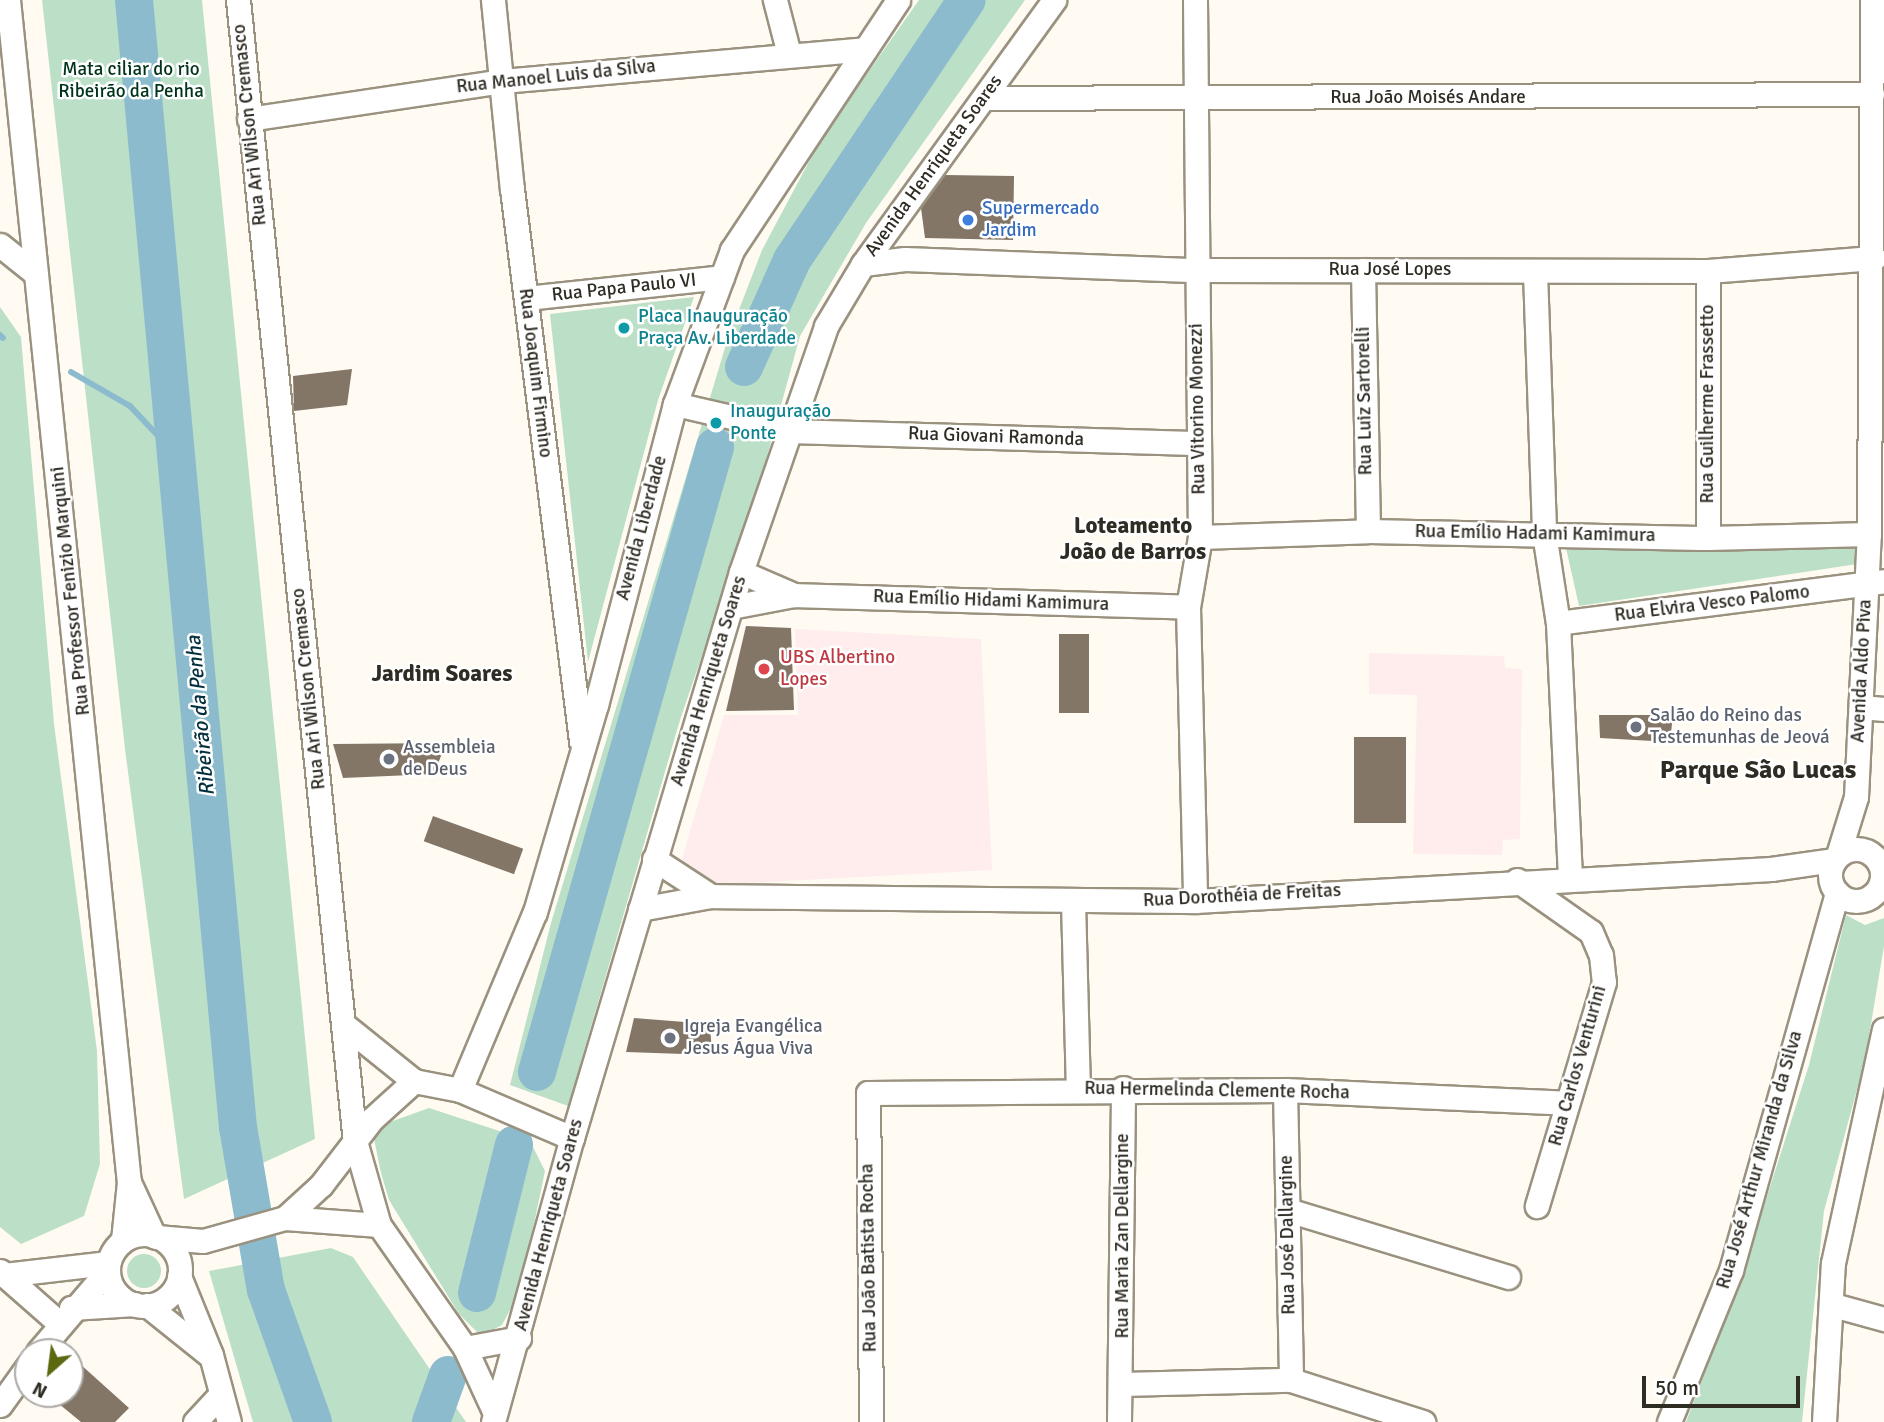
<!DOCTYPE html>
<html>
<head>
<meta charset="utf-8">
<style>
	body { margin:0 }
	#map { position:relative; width:1884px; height:1422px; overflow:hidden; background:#fffbf3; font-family:Signika,sans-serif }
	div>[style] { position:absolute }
	.education>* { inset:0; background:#feedec }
	.green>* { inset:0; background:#bcdfc8 }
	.round { border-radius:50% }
	.stream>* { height:6px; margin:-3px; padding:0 3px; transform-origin:3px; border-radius:3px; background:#8cbbcd }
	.river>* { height:38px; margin:-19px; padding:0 19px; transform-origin:19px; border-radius:19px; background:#8cbbcd }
	.building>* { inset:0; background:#847667; transform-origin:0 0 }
	.roads { filter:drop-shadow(2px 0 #9a927f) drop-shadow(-2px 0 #9a927f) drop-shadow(0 2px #9a927f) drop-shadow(0 -2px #9a927f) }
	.minor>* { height:23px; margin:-11.5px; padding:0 11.5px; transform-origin:11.5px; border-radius:11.5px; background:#fff }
	.minor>.ring { margin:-11.5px; padding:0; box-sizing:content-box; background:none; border:23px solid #fff; border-radius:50% }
	.dots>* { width:19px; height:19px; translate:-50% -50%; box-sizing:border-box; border:4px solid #fff; border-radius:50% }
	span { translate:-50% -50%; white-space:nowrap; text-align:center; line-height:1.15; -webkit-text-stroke:5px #fff; paint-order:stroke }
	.park-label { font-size:19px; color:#00331b }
	.street-label { font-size:19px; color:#2f2c24 }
	.shop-label { font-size:19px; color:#366cbe }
	.left { translate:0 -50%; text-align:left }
	.culture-label { font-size:19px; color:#0d838f }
	.health-label { font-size:19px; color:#be3a42 }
	.worship-label { font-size:19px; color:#5b616d }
	.water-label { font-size:21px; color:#022f3d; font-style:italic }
	.quarter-label { font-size:23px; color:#2f2c24; font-weight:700 }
	.district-label { font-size:26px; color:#2f2c24; font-weight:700 }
	.north { position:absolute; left:14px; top:1338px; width:70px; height:70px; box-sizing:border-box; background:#fff; border:2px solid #acaba7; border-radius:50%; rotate:208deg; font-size:19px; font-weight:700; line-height:28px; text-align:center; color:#2f2c24 }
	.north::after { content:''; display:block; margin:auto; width:24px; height:32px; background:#5d6911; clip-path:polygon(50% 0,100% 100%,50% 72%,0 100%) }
	.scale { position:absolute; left:1642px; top:1376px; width:158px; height:32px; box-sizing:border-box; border:4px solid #2f2c24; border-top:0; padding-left:9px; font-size:21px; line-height:24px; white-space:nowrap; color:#2f2c24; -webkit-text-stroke:5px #fff; paint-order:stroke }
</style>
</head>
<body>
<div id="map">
	<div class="education">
		<i style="clip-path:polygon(795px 629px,981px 639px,992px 870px,708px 885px,689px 876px,682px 859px,724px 715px,798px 715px)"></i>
		<i style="clip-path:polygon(1369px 653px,1504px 656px,1505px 668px,1522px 669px,1520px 839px,1503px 840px,1502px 855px,1413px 854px,1417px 695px,1369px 694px)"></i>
	</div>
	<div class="green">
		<i style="clip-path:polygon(42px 0,202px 0,315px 1139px,184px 1199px,125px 749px)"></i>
		<i style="clip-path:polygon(919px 0,1025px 0,866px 223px,800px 336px,754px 504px,680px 720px,568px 1106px,510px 1085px,551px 923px,728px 338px,762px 250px,821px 139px)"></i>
		<i style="clip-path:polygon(694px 297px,658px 400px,588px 662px,550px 314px)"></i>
		<i style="clip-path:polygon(0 307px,21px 337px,54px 724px,97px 1051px,100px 1164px,84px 1216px,21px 1244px,0 1227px)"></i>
		<i style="clip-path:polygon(1566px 548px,1863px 548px,1864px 563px,1579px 606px)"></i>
		<i style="clip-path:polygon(1846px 915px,1865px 925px,1884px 918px,1884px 946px,1865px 1060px,1824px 1211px,1802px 1422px,1686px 1422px,1745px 1265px,1809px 1065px)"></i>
		<i style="clip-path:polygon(429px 1108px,530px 1141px,545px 1171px,520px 1291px,502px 1325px,481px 1336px,459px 1314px,389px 1200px,381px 1173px,374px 1139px,390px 1122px)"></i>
		<i style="clip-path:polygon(331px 1248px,353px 1257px,466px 1422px,253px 1422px,209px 1271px)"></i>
		<i class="round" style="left:127px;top:1254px;width:34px;height:34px"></i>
	</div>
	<div class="stream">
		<i style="left:0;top:335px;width:4px;rotate:45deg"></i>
		<i style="left:71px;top:372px;width:68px;rotate:30deg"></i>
		<i style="left:130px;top:406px;width:69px;rotate:46.8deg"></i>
	</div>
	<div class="river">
		<i style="left:134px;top:0;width:1132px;rotate:84.73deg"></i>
		<i style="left:238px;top:1127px;width:165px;rotate:80.3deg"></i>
		<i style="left:266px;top:1290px;width:140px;rotate:70.4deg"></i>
		<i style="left:744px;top:367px;width:117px;rotate:-65.8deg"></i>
		<i style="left:792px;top:260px;width:313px;rotate:-56.1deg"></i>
		<i style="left:537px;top:1072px;width:650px;rotate:-74.1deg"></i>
		<i style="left:477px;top:1293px;width:153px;rotate:-76deg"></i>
		<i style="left:431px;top:1422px;width:50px;rotate:-70.1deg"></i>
	</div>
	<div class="building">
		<i style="clip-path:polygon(945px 175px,1014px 176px,1013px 240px,925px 238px,921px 208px)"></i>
		<i style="clip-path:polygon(352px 369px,347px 405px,294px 411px,293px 376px)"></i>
		<i style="clip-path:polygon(746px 626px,791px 628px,794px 710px,726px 711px)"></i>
		<i style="left:1089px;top:634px;width:79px;height:30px;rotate:90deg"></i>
		<i style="clip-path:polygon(1599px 715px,1673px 715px,1670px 742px,1600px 738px)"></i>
		<i style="left:1354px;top:737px;width:52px;height:86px"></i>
		<i style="clip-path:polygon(446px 743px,434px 774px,343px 778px,333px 744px)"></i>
		<i style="left:433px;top:816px;width:96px;height:27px;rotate:20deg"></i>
		<i style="clip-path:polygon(634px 1018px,710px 1024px,712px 1055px,626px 1052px)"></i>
		<i style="clip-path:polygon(70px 1355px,129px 1408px,115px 1422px,81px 1422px,47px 1394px,70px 1394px)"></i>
	</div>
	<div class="roads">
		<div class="minor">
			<i style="left:8px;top:0;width:1188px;rotate:84.16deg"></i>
			<i style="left:129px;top:1182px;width:58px;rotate:95.9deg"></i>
			<i style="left:238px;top:0;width:1147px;rotate:84.15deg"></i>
			<i style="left:355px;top:1141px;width:87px;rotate:74.1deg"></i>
			<i style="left:379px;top:1225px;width:150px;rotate:55deg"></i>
			<i style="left:465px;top:1348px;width:69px;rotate:65.3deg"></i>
			<i style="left:493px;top:0;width:190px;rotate:84.3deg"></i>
			<i style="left:512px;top:189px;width:556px;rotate:82.87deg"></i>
			<i style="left:775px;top:0;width:56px;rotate:75.5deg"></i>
			<i style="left:1195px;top:0;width:537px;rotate:89.47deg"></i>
			<i style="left:1200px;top:537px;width:71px;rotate:99.7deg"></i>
			<i style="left:1188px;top:607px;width:294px;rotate:88.6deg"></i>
			<i style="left:985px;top:98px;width:887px;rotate:-0.26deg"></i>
			<i style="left:249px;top:119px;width:256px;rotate:-8.5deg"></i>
			<i style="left:502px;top:81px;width:364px;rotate:-5deg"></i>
			<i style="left:0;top:245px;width:45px;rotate:38.7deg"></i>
			<i style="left:863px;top:264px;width:42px;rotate:-6.8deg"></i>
			<i style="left:905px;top:259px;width:291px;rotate:2.2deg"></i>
			<i style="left:1196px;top:270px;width:512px;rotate:0.11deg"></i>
			<i style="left:1708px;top:271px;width:167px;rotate:-4.5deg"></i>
			<i style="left:1363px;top:270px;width:261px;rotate:88.9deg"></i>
			<i style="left:1535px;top:272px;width:261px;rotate:88deg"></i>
			<i style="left:1544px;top:533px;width:91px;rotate:81.2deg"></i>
			<i style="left:1558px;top:623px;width:257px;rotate:87.3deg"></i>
			<i style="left:526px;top:298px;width:197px;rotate:-6.1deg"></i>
			<i style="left:675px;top:404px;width:120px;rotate:13deg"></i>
			<i style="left:792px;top:431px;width:407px;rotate:1.7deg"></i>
			<i style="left:1200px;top:537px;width:168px;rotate:-2deg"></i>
			<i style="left:1368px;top:531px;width:340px;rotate:1.2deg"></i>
			<i style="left:1708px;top:538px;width:161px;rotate:-1.4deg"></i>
			<i style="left:1708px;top:538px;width:267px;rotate:-90deg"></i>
			<i style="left:741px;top:572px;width:58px;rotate:23.5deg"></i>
			<i style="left:731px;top:607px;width:64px;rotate:-10.8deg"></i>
			<i style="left:794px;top:595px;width:394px;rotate:1.7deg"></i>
			<i style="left:1558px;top:623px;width:329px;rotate:-7.3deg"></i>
			<i style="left:1861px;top:707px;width:23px;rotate:5deg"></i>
			<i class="ring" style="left:1830px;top:849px;width:29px;height:29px"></i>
			<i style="left:1838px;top:855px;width:61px;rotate:-72.8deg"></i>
			<i style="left:1856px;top:797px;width:263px;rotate:-87.2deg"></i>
			<i style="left:1869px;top:534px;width:534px;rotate:-89.68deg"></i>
			<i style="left:654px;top:859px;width:68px;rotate:33deg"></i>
			<i style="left:1517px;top:880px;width:90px;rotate:35.1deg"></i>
			<i style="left:1591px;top:932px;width:25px;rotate:67deg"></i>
			<i style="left:1601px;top:955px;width:27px;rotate:84deg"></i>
			<i style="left:1604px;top:982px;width:234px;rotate:106.7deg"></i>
			<i style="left:1073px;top:901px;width:187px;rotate:88.5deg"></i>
			<i style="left:640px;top:909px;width:72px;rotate:-10.4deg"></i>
			<i style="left:711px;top:896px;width:484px;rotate:0.6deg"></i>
			<i style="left:1195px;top:901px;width:577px;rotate:-3.18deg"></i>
			<i style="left:1771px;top:869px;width:64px;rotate:-8.1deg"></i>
			<i style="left:343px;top:1024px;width:91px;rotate:38.8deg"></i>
			<i style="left:414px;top:1081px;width:47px;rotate:11.1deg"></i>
			<i style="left:460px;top:1090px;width:122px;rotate:23.2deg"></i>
			<i style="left:460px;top:1090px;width:193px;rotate:-67.2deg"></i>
			<i style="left:535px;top:912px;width:216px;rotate:-73.6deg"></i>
			<i style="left:596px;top:705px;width:311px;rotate:-75.3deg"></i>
			<i style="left:675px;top:404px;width:164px;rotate:-69.7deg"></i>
			<i style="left:732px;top:250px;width:300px;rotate:-56.4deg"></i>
			<i style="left:1285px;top:1090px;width:290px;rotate:88.8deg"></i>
			<i style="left:129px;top:1182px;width:60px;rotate:65.2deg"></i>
			<i style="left:1288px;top:1210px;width:230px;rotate:16.9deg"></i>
			<i style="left:285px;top:1218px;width:49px;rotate:-42.5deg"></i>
			<i style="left:321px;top:1185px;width:83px;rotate:-52.3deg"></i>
			<i style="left:372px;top:1119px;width:57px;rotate:-42.1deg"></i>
			<i class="ring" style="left:108px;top:1234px;width:49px;height:49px"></i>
			<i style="left:157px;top:1237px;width:46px;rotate:5deg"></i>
			<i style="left:203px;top:1241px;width:85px;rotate:-15.7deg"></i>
			<i style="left:285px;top:1218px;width:94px;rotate:4.3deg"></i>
			<i style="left:0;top:1271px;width:79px;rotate:41.4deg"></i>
			<i style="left:4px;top:1275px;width:105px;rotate:-6.6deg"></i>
			<i style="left:179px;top:1276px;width:85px;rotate:67.9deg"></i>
			<i style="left:211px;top:1355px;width:69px;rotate:75deg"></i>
			<i style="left:147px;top:1305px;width:78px;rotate:38.8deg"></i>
			<i style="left:1833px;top:1305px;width:53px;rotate:15.4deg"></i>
			<i style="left:71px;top:1308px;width:64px;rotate:-3.6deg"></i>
			<i style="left:465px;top:1348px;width:55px;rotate:-10.5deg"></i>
			<i style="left:38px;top:1352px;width:108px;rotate:-49.5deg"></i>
			<i style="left:1122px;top:1384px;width:169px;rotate:-1.4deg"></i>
			<i style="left:1291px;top:1380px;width:139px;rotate:17.7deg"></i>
			<i style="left:0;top:1405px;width:48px;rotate:-54.3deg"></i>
			<i style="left:195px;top:1422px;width:38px;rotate:-47deg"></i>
			<i style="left:493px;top:1422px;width:295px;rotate:-74.5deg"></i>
			<i style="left:572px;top:1138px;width:591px;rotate:-73.38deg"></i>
			<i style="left:741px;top:572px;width:260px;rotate:-70.9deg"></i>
			<i style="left:826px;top:326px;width:72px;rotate:-59.2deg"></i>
			<i style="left:863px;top:264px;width:326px;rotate:-54.1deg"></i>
			<i style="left:871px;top:1422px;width:329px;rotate:-90.5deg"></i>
			<i style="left:868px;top:1093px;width:417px;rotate:-0.4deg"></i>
			<i style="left:1285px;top:1090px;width:282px;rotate:2.6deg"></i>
			<i style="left:1119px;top:1422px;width:334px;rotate:-89.3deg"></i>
			<i style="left:1669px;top:1422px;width:164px;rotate:-67.8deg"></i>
			<i style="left:1731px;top:1270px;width:392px;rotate:-74.3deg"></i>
			<i style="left:1824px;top:1422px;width:159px;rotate:-86.8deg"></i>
			<i style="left:1833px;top:1263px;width:239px;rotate:-77.7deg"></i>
		</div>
	</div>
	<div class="dots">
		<i style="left:968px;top:220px;background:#3f7fe0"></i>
		<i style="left:624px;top:328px;background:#0f9aa8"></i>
		<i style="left:716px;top:423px;background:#0f9aa8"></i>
		<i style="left:764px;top:669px;background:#e0444e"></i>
		<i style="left:1636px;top:727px;background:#6b7280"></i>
		<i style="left:389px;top:759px;background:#6b7280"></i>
		<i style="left:670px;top:1038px;background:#6b7280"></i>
	</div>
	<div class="park-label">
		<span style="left:131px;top:81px">Mata ciliar do rio<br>Ribeirão da Penha</span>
	</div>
	<div class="street-label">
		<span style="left:556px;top:77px;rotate:-6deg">Rua Manoel Luis da Silva</span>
		<span style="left:1428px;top:98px">Rua João Moisés Andare</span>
		<span style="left:250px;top:125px;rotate:-96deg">Rua Ari Wilson Cremasco</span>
		<span style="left:934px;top:166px;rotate:-54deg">Avenida Henriqueta Soares</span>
		<span style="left:1390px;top:270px">Rua José Lopes</span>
		<span style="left:624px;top:288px;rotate:-6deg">Rua Papa Paulo VI</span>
		<span style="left:535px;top:373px;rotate:83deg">Rua Joaquim Firmino</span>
		<span style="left:1365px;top:401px;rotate:-91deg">Rua Luiz Sartorelli</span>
		<span style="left:1708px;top:404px;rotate:-90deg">Rua Guilherme Frassetto</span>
		<span style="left:1198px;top:409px;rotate:-91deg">Rua Vitorino Monezzi</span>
		<span style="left:996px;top:437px;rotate:2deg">Rua Giovani Ramonda</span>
		<span style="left:642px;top:528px;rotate:-75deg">Avenida Liberdade</span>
		<span style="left:1535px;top:534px;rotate:1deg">Rua Emílio Hadami Kamimura</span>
		<span style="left:71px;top:591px;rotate:-96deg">Rua Professor Fenizio Marquini</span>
		<span style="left:991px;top:601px;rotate:2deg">Rua Emílio Hidami Kamimura</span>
		<span style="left:1712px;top:604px;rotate:-7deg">Rua Elvira Vesco Palomo</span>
		<span style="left:1862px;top:671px;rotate:-87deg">Avenida Aldo Piva</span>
		<span style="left:709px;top:681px;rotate:-73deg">Avenida Henriqueta Soares</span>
		<span style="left:309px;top:689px;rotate:-96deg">Rua Ari Wilson Cremasco</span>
		<span style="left:1242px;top:896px;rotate:-3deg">Rua Dorothéia de Freitas</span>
		<span style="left:1578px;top:1066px;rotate:-74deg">Rua Carlos Venturini</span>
		<span style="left:1217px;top:1091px;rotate:1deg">Rua Hermelinda Clemente Rocha</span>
		<span style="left:1760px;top:1160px;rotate:-74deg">Rua José Arthur Miranda da Silva</span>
		<span style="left:549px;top:1225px;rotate:-75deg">Avenida Henriqueta Soares</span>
		<span style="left:1288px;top:1235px;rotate:-91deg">Rua José Dallargine</span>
		<span style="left:1123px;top:1236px;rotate:-90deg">Rua Maria Zan Dellargine</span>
		<span style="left:869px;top:1258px;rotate:-91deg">Rua João Batista Rocha</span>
	</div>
	<div class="shop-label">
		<span class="left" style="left:982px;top:220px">Supermercado<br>Jardim</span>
	</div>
	<div class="culture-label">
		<span class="left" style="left:638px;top:328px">Placa Inauguração<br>Praça Av. Liberdade</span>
		<span class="left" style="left:730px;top:423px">Inauguração<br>Ponte</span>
	</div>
	<div class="health-label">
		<span class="left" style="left:780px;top:669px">UBS Albertino<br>Lopes</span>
	</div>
	<div class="worship-label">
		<span class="left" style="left:1650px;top:727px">Salão do Reino das<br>Testemunhas de Jeová</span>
		<span class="left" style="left:403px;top:759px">Assembleia<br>de Deus</span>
		<span class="left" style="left:684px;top:1038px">Igreja Evangélica<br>Jesus Água Viva</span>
	</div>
	<div class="water-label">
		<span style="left:200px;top:716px;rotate:-95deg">Ribeirão da Penha</span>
	</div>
	<div class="quarter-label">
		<span style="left:1133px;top:539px">Loteamento<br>João de Barros</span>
		<span style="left:442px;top:674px">Jardim Soares</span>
	</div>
	<div class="district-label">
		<span style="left:1758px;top:771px">Parque São Lucas</span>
	</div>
	<div class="north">N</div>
	<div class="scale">50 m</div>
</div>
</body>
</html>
